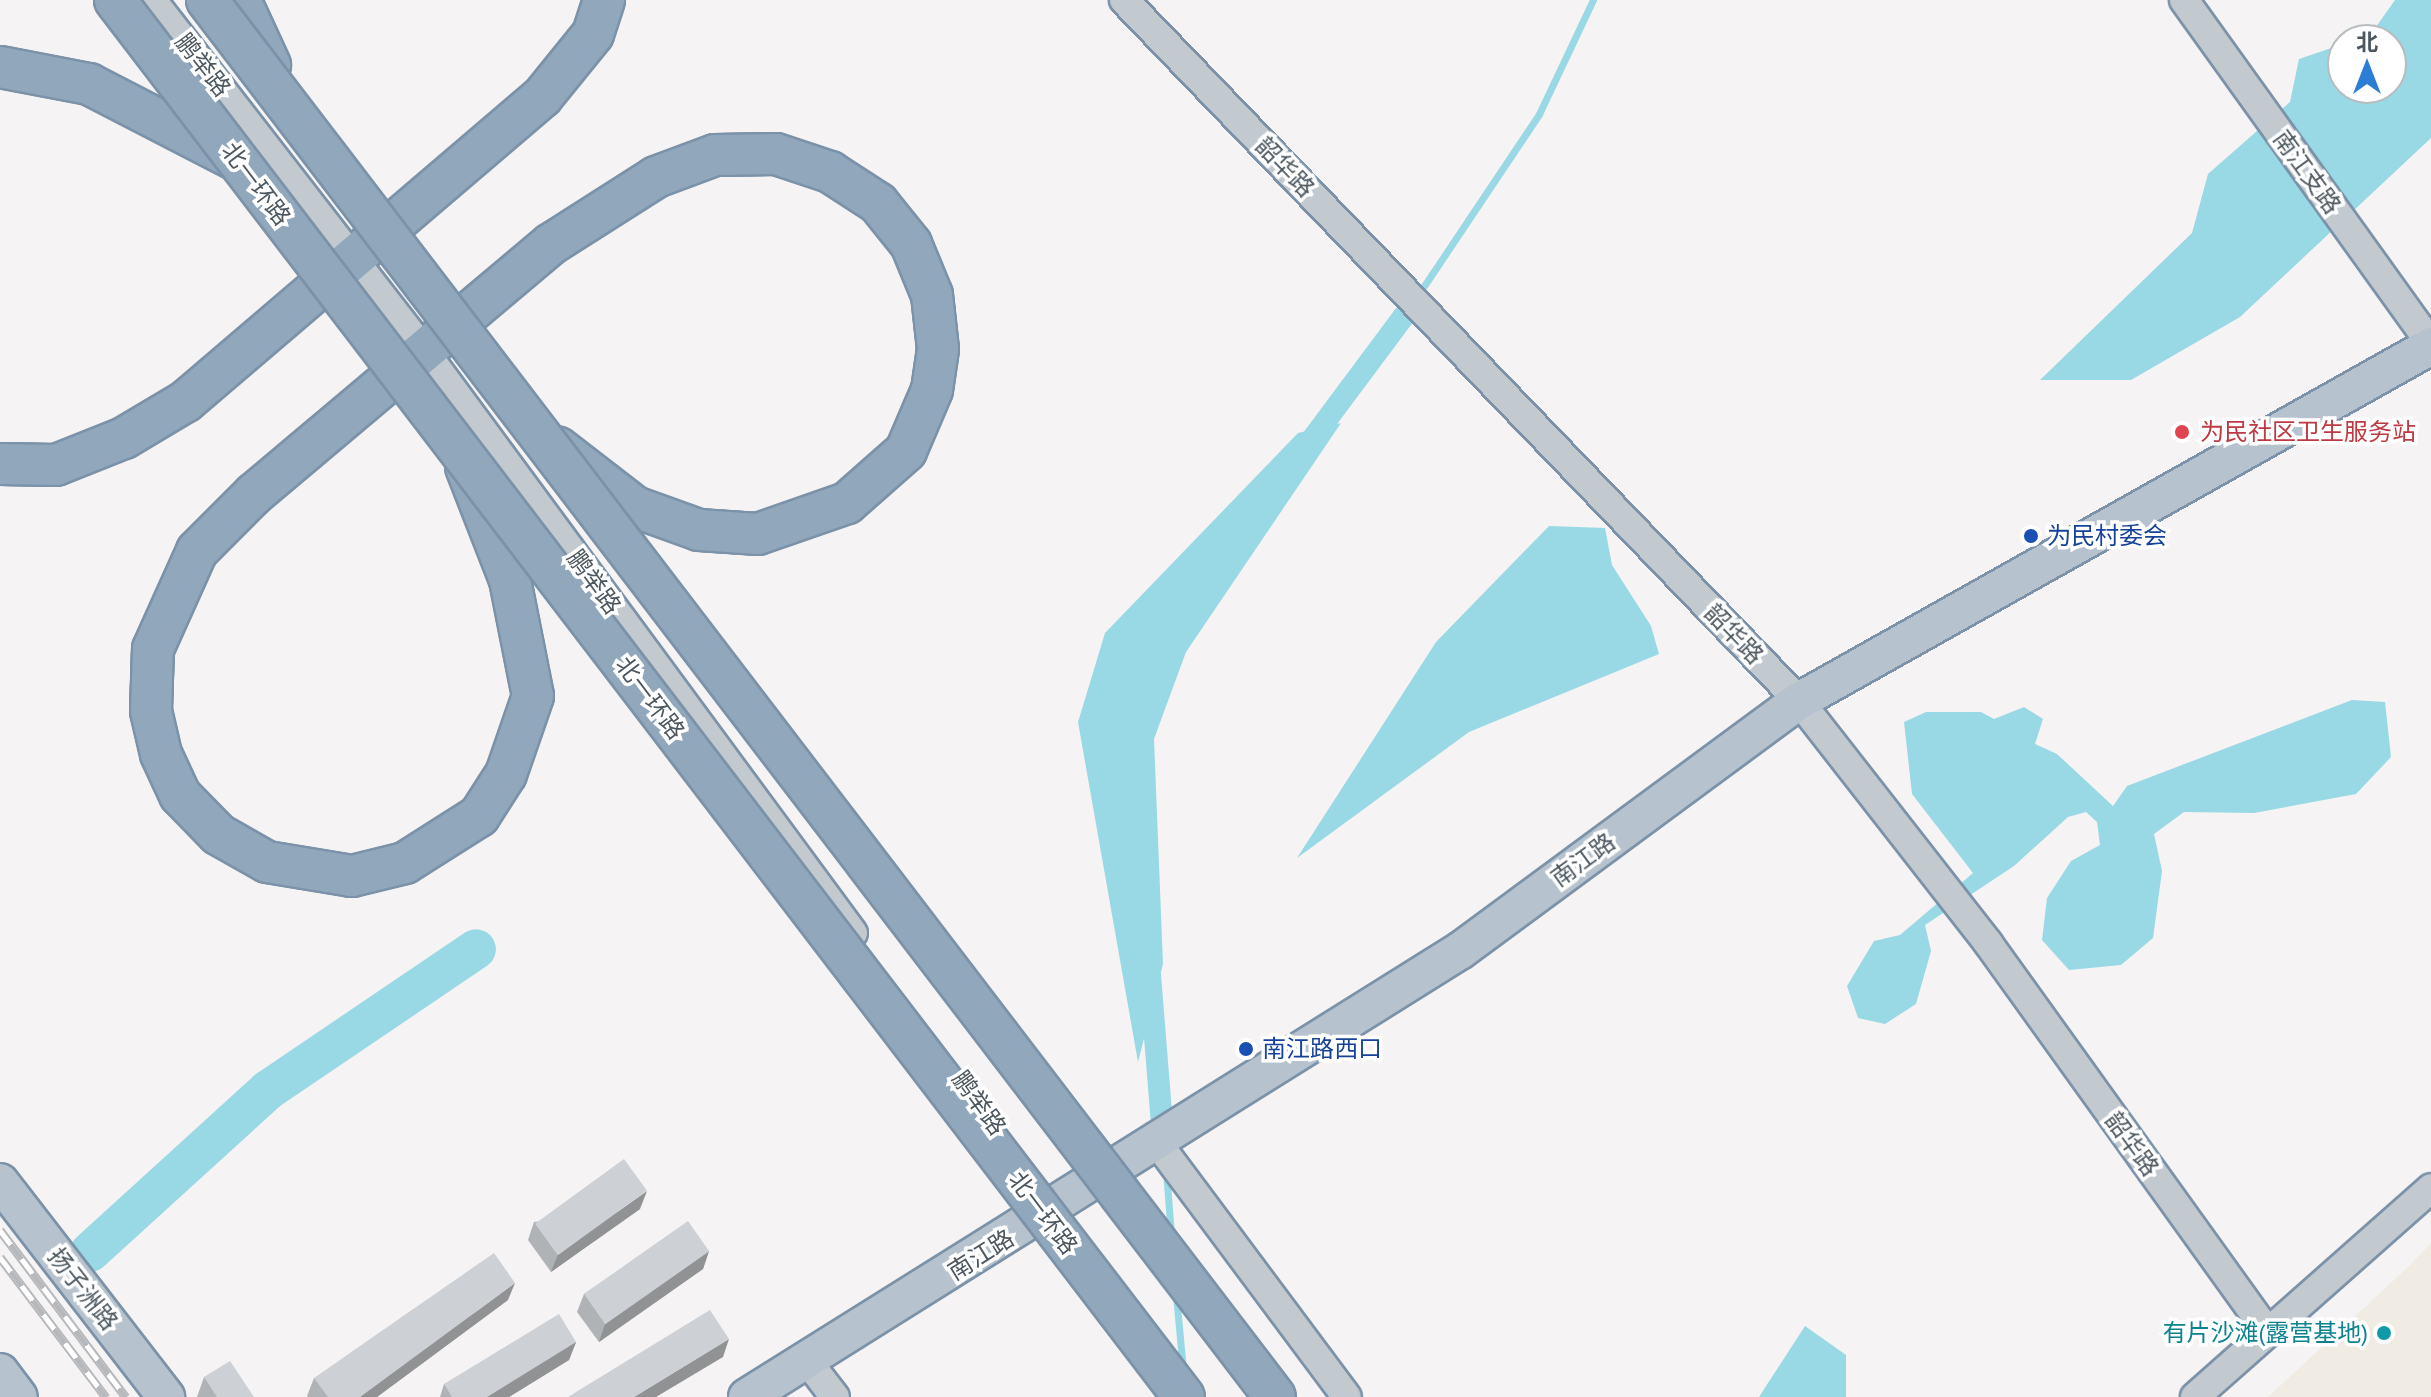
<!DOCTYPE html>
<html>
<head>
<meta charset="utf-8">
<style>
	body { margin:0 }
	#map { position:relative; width:2431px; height:1397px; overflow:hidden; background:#f5f3f3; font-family:"PT Sans","Noto Sans SC",sans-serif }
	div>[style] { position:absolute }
	.sand>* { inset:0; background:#f0ece3 }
	.water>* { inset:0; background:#98d9e5 }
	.stream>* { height:7px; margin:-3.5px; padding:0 3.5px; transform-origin:3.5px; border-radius:3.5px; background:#98d9e5 }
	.canal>* { height:22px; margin:-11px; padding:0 11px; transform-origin:11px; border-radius:11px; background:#98d9e5 }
	.river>* { height:40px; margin:-20px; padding:0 20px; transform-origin:20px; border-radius:20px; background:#98d9e5 }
	.roads { filter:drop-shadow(2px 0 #7b92a8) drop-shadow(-2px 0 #7b92a8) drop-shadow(0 2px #7b92a8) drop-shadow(0 -2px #7b92a8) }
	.minor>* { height:28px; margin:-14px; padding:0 14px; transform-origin:14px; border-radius:14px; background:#c2cad0 }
	.major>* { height:36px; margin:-18px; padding:0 18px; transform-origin:18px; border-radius:18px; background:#b6c3ce }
	.highway>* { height:40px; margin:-20px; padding:0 20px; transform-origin:20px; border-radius:20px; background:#90a7bc }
	.rail>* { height:9px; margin-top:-4.5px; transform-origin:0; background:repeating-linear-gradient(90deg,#fff 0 18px,#b6b8bc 0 36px); box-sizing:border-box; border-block:2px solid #b6b8bc }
	.bridges { filter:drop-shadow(2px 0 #7b92a8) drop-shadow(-2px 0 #7b92a8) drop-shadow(0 2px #7b92a8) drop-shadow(0 -2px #7b92a8) }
	.highway-bridge>* { height:40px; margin:-20px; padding:0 20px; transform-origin:20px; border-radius:20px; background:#90a7bc }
	.wall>* { inset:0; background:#b0b3b6 }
	.shaded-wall>* { inset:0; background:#909294 }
	.building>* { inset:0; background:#cdd0d4; transform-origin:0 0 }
	.dots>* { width:22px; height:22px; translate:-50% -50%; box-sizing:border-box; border:4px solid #fff; border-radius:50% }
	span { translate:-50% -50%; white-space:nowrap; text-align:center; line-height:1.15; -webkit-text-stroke:7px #fff; paint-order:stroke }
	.street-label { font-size:24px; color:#4c575f }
	.health-label { font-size:24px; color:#be3a42 }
	.left { translate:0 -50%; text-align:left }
	.transit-label { font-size:24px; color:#164399 }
	.culture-label { font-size:24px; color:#0d838f }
	.right { translate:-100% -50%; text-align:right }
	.north { position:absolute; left:2327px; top:24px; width:80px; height:80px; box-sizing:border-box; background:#fff; border:2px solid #b7bcbf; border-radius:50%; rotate:0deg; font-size:22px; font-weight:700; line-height:32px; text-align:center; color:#4c575f }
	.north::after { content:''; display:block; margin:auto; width:28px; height:36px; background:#2c7dd5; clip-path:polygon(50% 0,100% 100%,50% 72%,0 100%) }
</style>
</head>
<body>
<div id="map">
	<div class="sand">
		<i style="clip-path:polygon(2431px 1243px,2431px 1397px,2268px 1397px,2407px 1268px)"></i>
	</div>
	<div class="water">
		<i style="clip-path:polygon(2395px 0,2431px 0,2431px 138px,2240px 317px,2131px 380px,2040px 380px,2192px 233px,2208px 174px,2290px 102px,2299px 59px,2343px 44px,2343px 88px,2391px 88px,2391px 40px,2354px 40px,2371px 34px)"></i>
		<i style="clip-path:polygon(1341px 423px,1186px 652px,1154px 739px,1163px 964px,1138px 1062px,1078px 722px,1105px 633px,1298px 433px)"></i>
		<i style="clip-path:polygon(1549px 526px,1605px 528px,1612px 565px,1651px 626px,1659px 654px,1469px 732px,1297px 858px,1436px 642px)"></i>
		<i style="clip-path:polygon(2352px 700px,2385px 702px,2391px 757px,2356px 794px,2254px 813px,2184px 812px,2154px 834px,2162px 871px,2153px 938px,2121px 965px,2069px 970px,2042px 940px,2047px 898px,2071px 861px,2100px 845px,2097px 822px,2086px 812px,2068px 817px,2014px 866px,1925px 925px,1931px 951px,1916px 1004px,1885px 1024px,1858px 1018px,1847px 986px,1874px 941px,1900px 935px,1973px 873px,1912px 794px,1904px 722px,1926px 712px,1981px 712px,1994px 719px,2024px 707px,2043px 719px,2035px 744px,2057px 754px,2113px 806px,2127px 786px)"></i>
		<i style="clip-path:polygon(1805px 1326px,1846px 1355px,1846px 1397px,1759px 1397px)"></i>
	</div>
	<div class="stream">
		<i style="left:1424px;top:286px;width:207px;rotate:-56.2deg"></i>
		<i style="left:1539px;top:114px;width:126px;rotate:-64.7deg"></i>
		<i style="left:1166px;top:1171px;width:64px;rotate:85.5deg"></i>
		<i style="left:1176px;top:1295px;width:75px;rotate:84.7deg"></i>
	</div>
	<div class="canal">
		<i style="left:1304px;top:450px;width:167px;rotate:-53.3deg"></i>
		<i style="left:1150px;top:975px;width:148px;rotate:85.4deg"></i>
	</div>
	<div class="river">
		<i style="left:90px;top:1252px;width:241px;rotate:-42.3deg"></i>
		<i style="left:268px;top:1090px;width:251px;rotate:-34.1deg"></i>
	</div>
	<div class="roads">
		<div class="minor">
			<i style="left:152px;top:0;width:444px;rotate:52.2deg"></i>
			<i style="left:424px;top:351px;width:723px;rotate:53.61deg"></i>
			<i style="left:1124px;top:0;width:973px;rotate:46.08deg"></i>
			<i style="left:1799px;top:701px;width:307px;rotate:52deg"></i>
			<i style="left:1988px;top:943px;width:480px;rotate:54.3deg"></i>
			<i style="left:2184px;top:0;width:423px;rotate:54.3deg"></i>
			<i style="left:1159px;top:1145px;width:314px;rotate:53.3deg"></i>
			<i style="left:808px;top:1362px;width:44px;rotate:52.4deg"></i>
			<i style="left:2195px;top:1397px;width:315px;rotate:-41.5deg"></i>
		</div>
		<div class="major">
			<i style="left:0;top:1182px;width:272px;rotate:52.3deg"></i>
			<i style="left:0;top:1372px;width:31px;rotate:53deg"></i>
			<i style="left:747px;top:1397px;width:842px;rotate:-32.05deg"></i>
			<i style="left:1461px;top:950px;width:420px;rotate:-36.4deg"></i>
			<i style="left:1799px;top:701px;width:725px;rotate:-29.32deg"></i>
		</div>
		<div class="highway">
			<i style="left:240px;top:0;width:72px;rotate:65.2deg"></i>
			<i style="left:0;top:67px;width:91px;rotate:10.8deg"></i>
			<i style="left:89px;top:84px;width:170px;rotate:27.3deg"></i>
			<i style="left:0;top:464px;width:56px;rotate:1deg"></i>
			<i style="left:56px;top:465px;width:73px;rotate:-21.7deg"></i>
			<i style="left:124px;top:438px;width:72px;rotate:-30.8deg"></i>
			<i style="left:186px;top:401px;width:468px;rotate:-40.5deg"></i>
			<i style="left:542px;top:97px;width:81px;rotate:-51deg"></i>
			<i style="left:593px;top:34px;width:36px;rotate:-72deg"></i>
			<i style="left:466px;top:467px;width:121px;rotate:68.7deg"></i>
			<i style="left:510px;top:580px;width:118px;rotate:78.8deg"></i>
			<i style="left:533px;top:696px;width:83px;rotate:109.1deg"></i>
			<i style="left:506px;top:774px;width:50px;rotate:122.7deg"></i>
			<i style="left:479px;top:816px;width:88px;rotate:147.6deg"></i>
			<i style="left:405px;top:863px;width:55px;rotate:166.2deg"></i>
			<i style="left:352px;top:876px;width:86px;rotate:-170.6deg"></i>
			<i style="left:267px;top:862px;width:56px;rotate:-150.3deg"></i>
			<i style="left:218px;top:834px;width:54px;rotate:-134.3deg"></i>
			<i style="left:180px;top:795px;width:45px;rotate:-114.9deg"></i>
			<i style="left:161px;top:754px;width:44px;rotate:-103.1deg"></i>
			<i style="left:151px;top:711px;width:62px;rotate:-88.2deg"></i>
			<i style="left:153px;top:649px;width:107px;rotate:-65.8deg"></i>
			<i style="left:197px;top:551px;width:81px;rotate:-45deg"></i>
			<i style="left:254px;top:494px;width:388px;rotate:-40.1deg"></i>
			<i style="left:551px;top:244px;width:125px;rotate:-32.5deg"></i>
			<i style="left:656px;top:177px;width:63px;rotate:-20.4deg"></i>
			<i style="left:715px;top:155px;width:61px;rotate:-0.9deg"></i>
			<i style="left:776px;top:154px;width:57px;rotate:18.4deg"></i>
			<i style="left:830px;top:172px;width:57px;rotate:32.9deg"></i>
			<i style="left:878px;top:203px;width:53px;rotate:51.2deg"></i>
			<i style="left:911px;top:244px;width:55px;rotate:67.6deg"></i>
			<i style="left:932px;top:295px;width:54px;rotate:83.7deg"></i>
			<i style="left:938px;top:349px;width:41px;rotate:98.3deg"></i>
			<i style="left:932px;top:390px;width:66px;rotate:113.1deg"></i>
			<i style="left:906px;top:451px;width:79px;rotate:138.6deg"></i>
			<i style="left:847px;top:503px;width:94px;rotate:160.8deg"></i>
			<i style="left:758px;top:534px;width:59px;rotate:-176.1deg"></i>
			<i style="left:699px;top:530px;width:68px;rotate:-160.2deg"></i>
			<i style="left:635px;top:507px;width:98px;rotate:-142.4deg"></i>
		</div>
	</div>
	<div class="rail">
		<i style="left:0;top:1230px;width:209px;rotate:53deg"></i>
		<i style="left:0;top:1257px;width:176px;rotate:52.9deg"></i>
	</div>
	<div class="bridges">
		<div class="highway-bridge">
			<i style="left:115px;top:0;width:1759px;rotate:52.58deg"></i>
			<i style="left:207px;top:0;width:1758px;rotate:52.6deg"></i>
		</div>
	</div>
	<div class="wall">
		<i style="clip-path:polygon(640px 1209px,551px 1272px,528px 1240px,534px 1222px)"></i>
		<i style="clip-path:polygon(709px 1251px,703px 1269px,599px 1342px,577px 1312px,584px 1294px)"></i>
		<i style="clip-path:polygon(508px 1300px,377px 1397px,308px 1397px,307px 1396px,314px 1378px)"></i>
		<i style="clip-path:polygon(576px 1342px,569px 1360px,509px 1397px,440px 1397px,444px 1384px)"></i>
		<i style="clip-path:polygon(204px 1377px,254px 1397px,197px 1397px)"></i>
	</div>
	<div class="shaded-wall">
		<i style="clip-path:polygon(647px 1191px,640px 1209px,551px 1272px,558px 1254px)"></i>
		<i style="clip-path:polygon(709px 1251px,703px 1269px,599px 1342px,605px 1324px)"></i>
		<i style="clip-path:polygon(515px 1283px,508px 1300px,377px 1397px,360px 1397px)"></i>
		<i style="clip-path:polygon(729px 1339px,723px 1357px,656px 1397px,634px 1397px)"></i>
		<i style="clip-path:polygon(576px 1342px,569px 1360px,509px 1397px,487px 1397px)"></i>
	</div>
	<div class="building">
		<i style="left:624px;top:1159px;width:39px;height:110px;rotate:54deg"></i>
		<i style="left:688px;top:1221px;width:37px;height:127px;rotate:55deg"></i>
		<i style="clip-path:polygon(494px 1253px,515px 1283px,360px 1397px,328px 1397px,314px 1378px)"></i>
		<i style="clip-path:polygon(710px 1310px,729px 1339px,634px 1397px,568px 1397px)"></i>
		<i style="clip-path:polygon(559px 1314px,576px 1342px,487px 1397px,452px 1397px,444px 1384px)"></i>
		<i style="clip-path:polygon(230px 1361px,254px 1397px,217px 1397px,204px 1377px)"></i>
	</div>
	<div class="dots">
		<i style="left:2182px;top:432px;background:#e0444e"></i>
		<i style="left:2031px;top:536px;background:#1a4fb4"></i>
		<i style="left:1246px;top:1049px;background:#1a4fb4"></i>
		<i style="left:2384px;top:1333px;background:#0f9aa8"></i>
	</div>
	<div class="street-label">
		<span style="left:203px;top:65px;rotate:52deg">鹏举路</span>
		<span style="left:1285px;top:167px;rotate:46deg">韶华路</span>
		<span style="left:2307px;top:172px;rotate:54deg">南江支路</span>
		<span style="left:256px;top:184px;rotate:53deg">北一环路</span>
		<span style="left:594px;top:582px;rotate:54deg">鹏举路</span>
		<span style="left:1734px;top:634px;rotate:46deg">韶华路</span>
		<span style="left:650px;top:698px;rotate:53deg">北一环路</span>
		<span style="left:1583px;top:860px;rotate:-36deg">南江路</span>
		<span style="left:979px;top:1103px;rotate:54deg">鹏举路</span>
		<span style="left:2132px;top:1144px;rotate:54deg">韶华路</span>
		<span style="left:1043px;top:1213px;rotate:53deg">北一环路</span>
		<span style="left:981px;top:1255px;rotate:-32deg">南江路</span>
		<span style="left:83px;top:1289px;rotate:52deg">扬子洲路</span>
	</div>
	<div class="health-label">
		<span class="left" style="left:2200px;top:432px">为民社区卫生服务站</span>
	</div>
	<div class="transit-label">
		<span class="left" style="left:2047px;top:536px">为民村委会</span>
		<span class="left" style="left:1262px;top:1049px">南江路西口</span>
	</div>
	<div class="culture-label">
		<span class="right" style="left:2368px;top:1333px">有片沙滩(露营基地)</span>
	</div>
	<div class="north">北</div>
</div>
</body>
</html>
